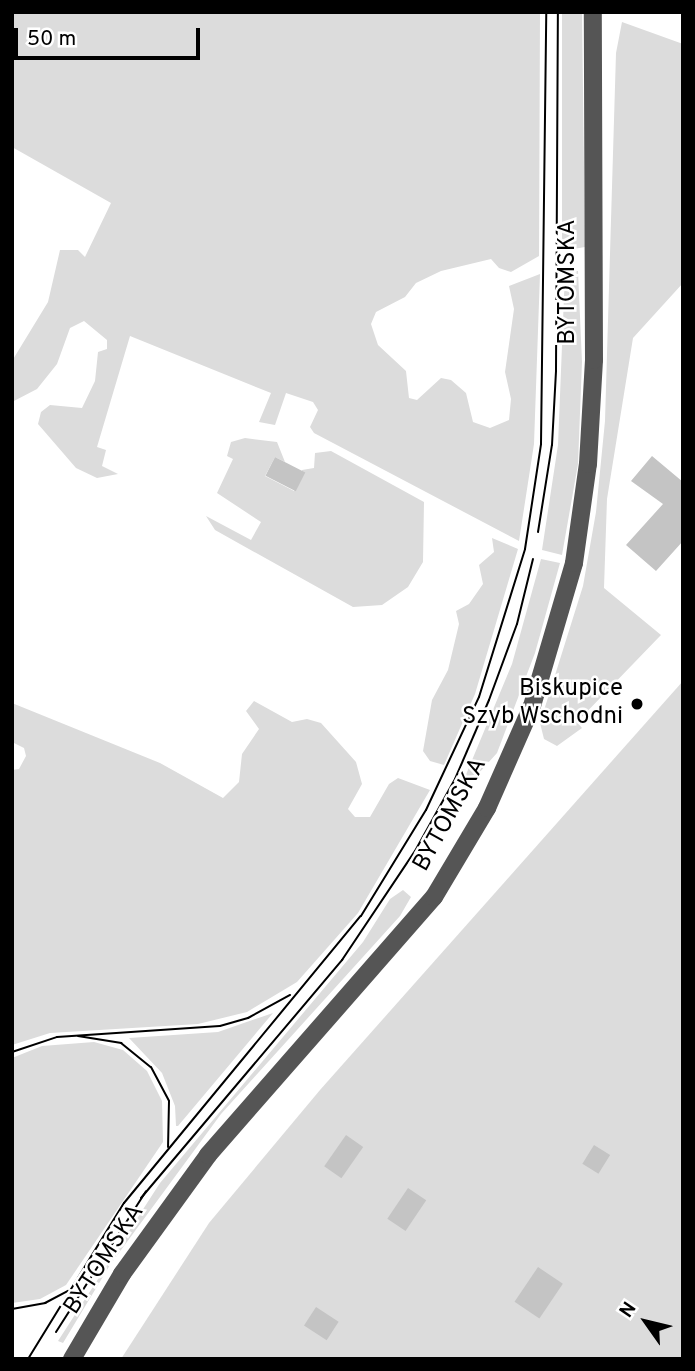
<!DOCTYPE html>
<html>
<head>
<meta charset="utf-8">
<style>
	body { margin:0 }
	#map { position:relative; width:695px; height:1371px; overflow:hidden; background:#fff; font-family:Overpass,sans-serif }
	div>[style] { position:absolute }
	.green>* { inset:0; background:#dcdcdc }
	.building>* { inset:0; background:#c4c4c4; transform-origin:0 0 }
	.minor>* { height:18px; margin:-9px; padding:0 9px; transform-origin:9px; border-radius:9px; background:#555 }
	.tram>* { height:2px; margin:-1px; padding:0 1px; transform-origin:1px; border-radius:1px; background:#000 }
	.dots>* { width:19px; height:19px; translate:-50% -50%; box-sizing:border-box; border:4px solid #fff; border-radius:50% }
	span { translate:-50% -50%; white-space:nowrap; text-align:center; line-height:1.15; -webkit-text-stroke:5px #fff; paint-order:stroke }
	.street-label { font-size:24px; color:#000 }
	.poi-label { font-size:24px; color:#000 }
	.right { translate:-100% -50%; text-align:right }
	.frame { position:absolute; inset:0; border:14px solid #000; pointer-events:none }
	.north { position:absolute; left:611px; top:1287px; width:70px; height:70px; -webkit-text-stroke:5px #fff; paint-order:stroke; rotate:304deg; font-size:19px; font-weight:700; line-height:28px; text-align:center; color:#000 }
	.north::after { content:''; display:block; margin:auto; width:24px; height:32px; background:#000; clip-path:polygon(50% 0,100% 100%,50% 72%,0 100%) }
	.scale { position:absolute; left:14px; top:28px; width:186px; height:32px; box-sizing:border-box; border:4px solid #000; border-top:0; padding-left:9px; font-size:21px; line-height:24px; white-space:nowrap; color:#000; -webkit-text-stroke:5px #fff; paint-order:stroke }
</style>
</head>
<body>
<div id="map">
	<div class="green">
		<i style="clip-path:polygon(12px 12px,540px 12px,539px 256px,511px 272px,499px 268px,491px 259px,441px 271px,416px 283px,405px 297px,376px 312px,371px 324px,378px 345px,406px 371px,409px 398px,417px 400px,441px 378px,451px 380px,466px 393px,473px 422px,490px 428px,509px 420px,511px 399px,505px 372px,514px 309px,509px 286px,540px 274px,534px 444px,519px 541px,314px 433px,310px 427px,318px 410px,313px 402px,286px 393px,275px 425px,259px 422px,271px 393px,130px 336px,97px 447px,106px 450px,102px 466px,118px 474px,97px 478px,76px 468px,38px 424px,41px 412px,50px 405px,82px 408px,95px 381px,98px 352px,107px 349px,107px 340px,84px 321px,70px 328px,57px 364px,37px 389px,12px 402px,12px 361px,48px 302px,60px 250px,78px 250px,85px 257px,111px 203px,12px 147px)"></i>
		<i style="clip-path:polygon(562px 12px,582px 12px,585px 247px,562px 251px)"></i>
		<i style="clip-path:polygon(622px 22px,683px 44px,683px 283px,633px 338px,607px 499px,604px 588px,661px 635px,577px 722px,582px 728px,557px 746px,544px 739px,540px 723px,583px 586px,596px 512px,605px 421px,616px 53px)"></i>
		<i style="clip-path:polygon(565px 271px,578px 271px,582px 362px,578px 464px,562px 555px,542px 550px,558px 445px)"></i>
		<i style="clip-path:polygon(245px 438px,277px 442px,285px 462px,275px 457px,265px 476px,294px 491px,302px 470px,314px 468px,315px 453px,331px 451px,424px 502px,423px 562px,408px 587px,382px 605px,353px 607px,215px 530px,206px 516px,251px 540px,261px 522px,217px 493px,233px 459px,227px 456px,231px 442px)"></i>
		<i style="clip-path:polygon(492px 538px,518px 549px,475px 694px,444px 765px,430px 761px,423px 751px,432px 700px,448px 670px,459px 624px,456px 611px,469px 604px,483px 584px,479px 565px,494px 552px)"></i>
		<i style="clip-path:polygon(541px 559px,560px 563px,535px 653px,497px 753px,478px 774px,465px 777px,512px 664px)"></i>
		<i style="clip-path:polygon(683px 681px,683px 1359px,121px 1359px,209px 1223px,320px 1090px)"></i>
		<i style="clip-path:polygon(254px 701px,292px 722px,307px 719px,321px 723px,356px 762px,362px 784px,348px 809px,355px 817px,370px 817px,389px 784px,398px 778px,430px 790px,358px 913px,297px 982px,247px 1012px,198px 1024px,50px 1033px,12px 1045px,12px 770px,19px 769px,26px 756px,24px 748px,12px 742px,12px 703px,160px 763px,223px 798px,239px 782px,242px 754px,259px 729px,246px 711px)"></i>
		<i style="clip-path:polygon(403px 890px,411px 897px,400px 916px,221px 1114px,110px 1265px,63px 1343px,58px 1341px,160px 1183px,363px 942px,390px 899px)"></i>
		<i style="clip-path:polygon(273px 1013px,178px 1126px,176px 1126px,175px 1106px,162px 1073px,129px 1038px,218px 1032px)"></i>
		<i style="clip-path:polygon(94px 1042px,123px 1050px,147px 1071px,162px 1101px,163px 1142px,66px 1285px,40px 1299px,12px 1303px,12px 1058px,42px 1046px)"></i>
	</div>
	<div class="building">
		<i style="clip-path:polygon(652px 456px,683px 482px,683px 541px,656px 571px,626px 545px,663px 504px,631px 481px)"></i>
		<i style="left:275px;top:457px;width:34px;height:21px;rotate:27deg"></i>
		<i style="left:346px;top:1135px;width:21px;height:38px;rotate:35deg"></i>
		<i style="left:594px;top:1145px;width:19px;height:22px;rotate:32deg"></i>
		<i style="left:408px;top:1188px;width:22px;height:37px;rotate:34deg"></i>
		<i style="left:538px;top:1267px;width:30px;height:42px;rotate:34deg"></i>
		<i style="left:316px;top:1307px;width:27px;height:22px;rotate:33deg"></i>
	</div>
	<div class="minor">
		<i style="left:72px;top:1359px;width:99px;rotate:-59.5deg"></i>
		<i style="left:122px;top:1274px;width:147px;rotate:-54.1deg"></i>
		<i style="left:208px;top:1155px;width:343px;rotate:-48.8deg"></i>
		<i style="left:434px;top:897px;width:104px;rotate:-59.2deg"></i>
		<i style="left:487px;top:808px;width:111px;rotate:-66.2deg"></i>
		<i style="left:532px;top:706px;width:149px;rotate:-73.6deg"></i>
		<i style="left:574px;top:563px;width:100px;rotate:-82deg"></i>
		<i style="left:588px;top:464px;width:104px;rotate:-86.7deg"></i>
		<i style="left:594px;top:360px;width:348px;rotate:-90.2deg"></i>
	</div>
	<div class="tram">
		<i style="left:538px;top:532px;width:88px;rotate:-80.9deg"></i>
		<i style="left:552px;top:445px;width:74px;rotate:-86.9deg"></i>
		<i style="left:556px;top:371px;width:359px;rotate:-89.7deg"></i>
		<i style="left:78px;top:1036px;width:44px;rotate:9.2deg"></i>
		<i style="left:121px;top:1043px;width:38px;rotate:39deg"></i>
		<i style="left:151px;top:1067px;width:38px;rotate:62deg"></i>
		<i style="left:169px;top:1101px;width:46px;rotate:91.2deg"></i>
		<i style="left:12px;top:1052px;width:47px;rotate:-18.4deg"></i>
		<i style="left:57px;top:1037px;width:163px;rotate:-3.9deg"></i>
		<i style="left:220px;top:1026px;width:29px;rotate:-16deg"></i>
		<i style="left:248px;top:1018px;width:48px;rotate:-28.7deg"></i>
		<i style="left:141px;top:1198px;width:312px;rotate:-49.8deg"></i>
		<i style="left:342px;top:960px;width:131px;rotate:-56.2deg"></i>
		<i style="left:415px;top:851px;width:82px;rotate:-60.9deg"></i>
		<i style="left:455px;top:779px;width:86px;rotate:-66.7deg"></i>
		<i style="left:489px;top:700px;width:81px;rotate:-69.8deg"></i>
		<i style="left:517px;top:624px;width:67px;rotate:-76.2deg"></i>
		<i style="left:12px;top:1309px;width:34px;rotate:-10deg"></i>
		<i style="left:45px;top:1303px;width:26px;rotate:-28deg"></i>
		<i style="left:56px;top:1332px;width:167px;rotate:-57.4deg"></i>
		<i style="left:28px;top:1359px;width:183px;rotate:-58.4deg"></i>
		<i style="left:124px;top:1203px;width:372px;rotate:-50.5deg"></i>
		<i style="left:361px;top:916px;width:124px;rotate:-58.5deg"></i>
		<i style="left:426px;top:810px;width:125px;rotate:-64.9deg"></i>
		<i style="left:479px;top:697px;width:155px;rotate:-72.7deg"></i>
		<i style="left:525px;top:549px;width:106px;rotate:-81.3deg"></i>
		<i style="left:541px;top:444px;width:432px;rotate:-89.3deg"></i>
	</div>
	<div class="dots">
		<i style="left:637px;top:704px;background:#000"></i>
	</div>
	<div class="street-label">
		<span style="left:569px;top:282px;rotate:-90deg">BYTOMSKA</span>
		<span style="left:451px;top:815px;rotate:-61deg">BYTOMSKA</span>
		<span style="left:105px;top:1260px;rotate:-57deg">BYTOMSKA</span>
	</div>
	<div class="poi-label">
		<span class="right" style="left:623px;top:704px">Biskupice<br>Szyb Wschodni</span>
	</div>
	<div class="frame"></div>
	<div class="north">N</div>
	<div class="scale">50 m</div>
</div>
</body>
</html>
